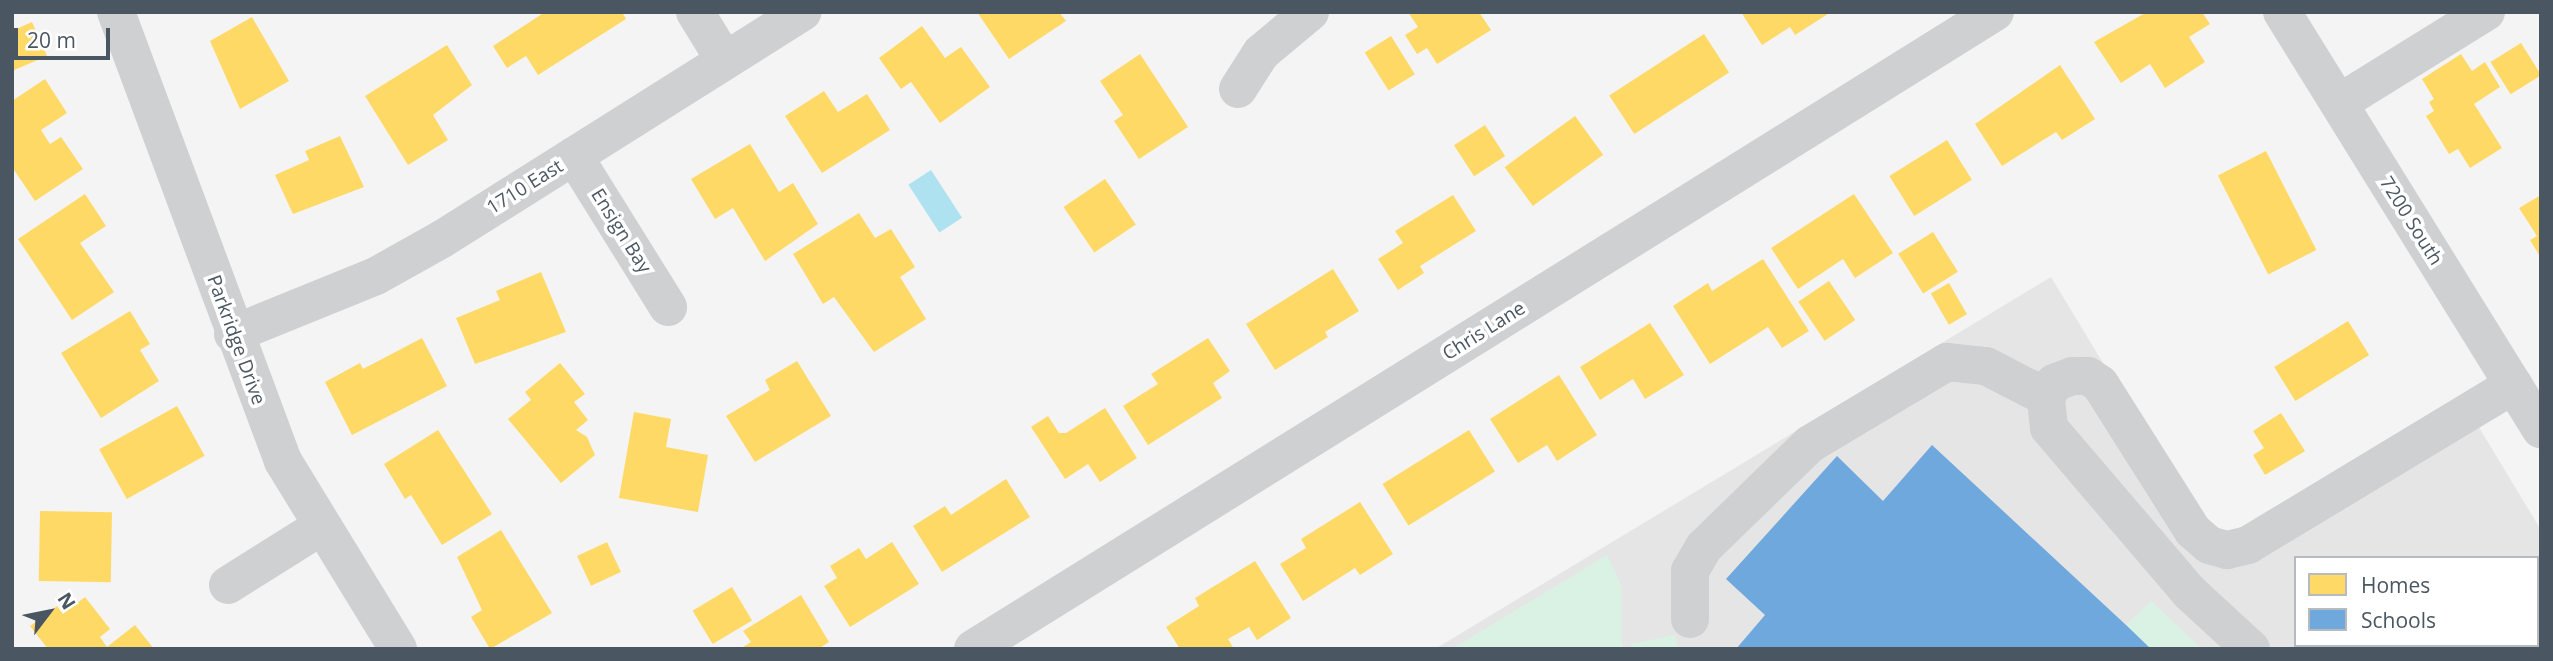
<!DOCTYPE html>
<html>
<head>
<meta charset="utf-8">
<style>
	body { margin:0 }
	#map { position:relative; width:2553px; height:661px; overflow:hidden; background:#f4f4f4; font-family:"Open Sans",sans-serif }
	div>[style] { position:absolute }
	.education>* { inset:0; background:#e6e5e6 }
	.green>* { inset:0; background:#d9f2e3 }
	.water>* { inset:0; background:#aee2f0; transform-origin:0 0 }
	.homes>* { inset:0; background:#ffd966; transform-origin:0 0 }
	.schools>* { inset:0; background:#6fa8dc }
	.minor>* { height:38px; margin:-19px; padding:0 19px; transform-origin:19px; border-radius:19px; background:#ced0d2 }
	span { translate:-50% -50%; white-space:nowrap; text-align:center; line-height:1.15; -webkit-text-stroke:7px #fff; paint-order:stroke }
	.street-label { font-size:19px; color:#4a5661 }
	.frame { position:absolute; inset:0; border:14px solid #4a5661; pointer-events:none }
	.legend { position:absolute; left:2294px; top:556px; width:245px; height:91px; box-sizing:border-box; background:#fff; border:2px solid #b7bbc0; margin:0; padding:9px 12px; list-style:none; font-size:21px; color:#4a5661 }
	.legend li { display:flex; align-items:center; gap:14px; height:35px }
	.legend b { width:35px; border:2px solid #b7bbc0 }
	.north { position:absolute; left:14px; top:577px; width:70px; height:70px; -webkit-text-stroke:5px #fff; paint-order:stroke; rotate:58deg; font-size:19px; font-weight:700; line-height:28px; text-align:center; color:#4a5661 }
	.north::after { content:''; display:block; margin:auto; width:24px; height:32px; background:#4a5661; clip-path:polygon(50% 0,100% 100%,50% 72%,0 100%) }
	.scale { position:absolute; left:14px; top:28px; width:96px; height:32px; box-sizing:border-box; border:4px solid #4a5661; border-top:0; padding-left:9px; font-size:21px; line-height:24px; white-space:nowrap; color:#4a5661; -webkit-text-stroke:5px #fff; paint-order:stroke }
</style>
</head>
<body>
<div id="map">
	<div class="education">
		<i style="clip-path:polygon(evenodd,2051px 277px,2213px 545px,2460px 396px,2541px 530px,2541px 649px,1435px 649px,2051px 277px,2296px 558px,2537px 558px,2537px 645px,2296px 645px,2296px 558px)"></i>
	</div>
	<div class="green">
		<i style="clip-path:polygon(1607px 555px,1621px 585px,1622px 649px,1452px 649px)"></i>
		<i style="clip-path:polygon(2151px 601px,2202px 649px,2151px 649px,2126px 625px)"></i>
		<i style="clip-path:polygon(1675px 635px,1678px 649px,1632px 649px,1631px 644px)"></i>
	</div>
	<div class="water">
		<i style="left:931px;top:170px;width:57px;height:27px;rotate:57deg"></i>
	</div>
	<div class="homes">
		<i style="clip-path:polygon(545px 12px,622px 12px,626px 19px,538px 75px,526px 56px,507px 68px,493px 46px)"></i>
		<i style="clip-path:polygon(977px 12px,1059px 12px,1066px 21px,1009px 59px)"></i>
		<i style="clip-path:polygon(1408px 12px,1479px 12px,1491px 30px,1437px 64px,1427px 48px,1417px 54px,1405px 35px,1418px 27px)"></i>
		<i style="clip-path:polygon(1741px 12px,1831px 12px,1795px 35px,1790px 27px,1762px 45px)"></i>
		<i style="clip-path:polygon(2147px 12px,2202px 12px,2210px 24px,2189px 37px,2205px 62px,2165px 88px,2150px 64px,2121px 83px,2094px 42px)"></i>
		<i style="clip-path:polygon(252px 17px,289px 81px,240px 109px,210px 41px)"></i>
		<i style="clip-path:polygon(32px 22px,47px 56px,12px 71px,12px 31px)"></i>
		<i style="clip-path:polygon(922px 26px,945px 58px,961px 47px,990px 87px,940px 123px,911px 82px,901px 89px,879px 58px)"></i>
		<i style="left:1704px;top:34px;width:46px;height:113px;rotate:57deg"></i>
		<i style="left:1391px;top:36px;width:45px;height:31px;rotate:58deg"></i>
		<i style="left:2521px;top:43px;width:38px;height:36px;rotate:58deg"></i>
		<i style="clip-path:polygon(447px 45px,472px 85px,433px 115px,448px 140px,408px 165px,365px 96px)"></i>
		<i style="clip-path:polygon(1140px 54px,1188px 127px,1139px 159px,1114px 121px,1123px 115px,1100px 81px)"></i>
		<i style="clip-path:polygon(2461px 54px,2472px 71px,2485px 62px,2500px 87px,2474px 104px,2502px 148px,2470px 168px,2458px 149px,2449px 154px,2426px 116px,2434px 111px,2429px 102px,2434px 99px,2422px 79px)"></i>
		<i style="clip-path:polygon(2060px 65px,2095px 119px,2062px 140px,2056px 132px,2002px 166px,1975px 124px)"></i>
		<i style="clip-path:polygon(45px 79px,67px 113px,41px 130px,50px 144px,61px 137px,83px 169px,35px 201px,12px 167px,12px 101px)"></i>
		<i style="clip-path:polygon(824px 91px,838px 112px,867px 94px,890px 130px,822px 173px,785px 116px)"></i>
		<i style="left:1575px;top:116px;width:48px;height:87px;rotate:54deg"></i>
		<i style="left:1485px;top:125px;width:37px;height:37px;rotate:57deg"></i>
		<i style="clip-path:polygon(340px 136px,364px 187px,293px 214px,275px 175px,309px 160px,305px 151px)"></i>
		<i style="left:1947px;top:140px;width:47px;height:68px;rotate:58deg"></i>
		<i style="clip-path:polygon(750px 144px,779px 192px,793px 183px,818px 224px,765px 261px,733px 208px,715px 219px,691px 179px)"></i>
		<i style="left:2266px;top:151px;width:111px;height:54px;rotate:63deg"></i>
		<i style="left:1105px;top:179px;width:55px;height:50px;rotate:56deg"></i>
		<i style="clip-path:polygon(85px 194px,106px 226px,80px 243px,114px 292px,72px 320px,18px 239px)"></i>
		<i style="clip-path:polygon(1854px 194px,1893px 253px,1855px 278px,1843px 259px,1798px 289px,1771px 248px)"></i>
		<i style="clip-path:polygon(1453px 195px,1476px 231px,1420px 266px,1424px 273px,1398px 290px,1378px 259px,1403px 243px,1395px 231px)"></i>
		<i style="clip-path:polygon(2541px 195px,2541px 258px,2530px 240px,2537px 236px,2519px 208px)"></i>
		<i style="clip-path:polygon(859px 213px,875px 238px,891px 229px,915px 267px,900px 277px,926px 319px,874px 352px,834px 297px,823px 304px,793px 254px)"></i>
		<i style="left:1933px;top:232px;width:47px;height:41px;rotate:58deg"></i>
		<i style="clip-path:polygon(1763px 259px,1809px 331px,1782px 348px,1768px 327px,1710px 364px,1673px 306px,1708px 283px,1712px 291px)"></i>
		<i style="clip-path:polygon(1333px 269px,1359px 311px,1325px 332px,1328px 337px,1275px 370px,1246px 324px)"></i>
		<i style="clip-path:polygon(541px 272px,566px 332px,475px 364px,456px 318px,500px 300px,496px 291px)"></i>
		<i style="left:1829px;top:281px;width:47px;height:37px;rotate:56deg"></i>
		<i style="left:1949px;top:283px;width:36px;height:21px;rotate:60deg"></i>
		<i style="clip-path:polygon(130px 311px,150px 344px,140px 350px,159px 381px,101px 418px,61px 353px)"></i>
		<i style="left:2348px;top:321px;width:40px;height:87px;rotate:58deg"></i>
		<i style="clip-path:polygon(1650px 323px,1684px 375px,1645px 399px,1633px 379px,1600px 400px,1580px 367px)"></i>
		<i style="clip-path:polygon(422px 338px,447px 386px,352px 435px,325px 382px,360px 363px,363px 369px)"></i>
		<i style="clip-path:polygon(1208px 338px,1230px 371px,1213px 383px,1222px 398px,1148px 445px,1123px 406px,1158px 384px,1151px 374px)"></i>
		<i style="clip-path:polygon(797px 361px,831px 416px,755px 462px,726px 416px,770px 390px,765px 380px)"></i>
		<i style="clip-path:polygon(560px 363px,585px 394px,574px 402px,588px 420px,576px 430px,587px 437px,595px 455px,561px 483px,508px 419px,531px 400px,525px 392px)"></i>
		<i style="clip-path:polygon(1559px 375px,1597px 435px,1557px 461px,1547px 445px,1518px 463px,1490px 419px)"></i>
		<i style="left:177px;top:406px;width:57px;height:89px;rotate:61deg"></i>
		<i style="clip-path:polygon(1105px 408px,1137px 458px,1100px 482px,1088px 464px,1065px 479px,1031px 427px,1048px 416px,1059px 433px,1066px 433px)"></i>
		<i style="clip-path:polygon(634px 412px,671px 419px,666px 447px,708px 455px,698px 512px,619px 498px)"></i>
		<i style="clip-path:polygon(2281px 413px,2305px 451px,2265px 475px,2253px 455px,2264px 448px,2253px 431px)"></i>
		<i style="clip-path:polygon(438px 430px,492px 514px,442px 545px,411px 495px,405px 499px,384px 464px)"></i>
		<i style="left:1469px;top:430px;width:49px;height:102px;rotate:58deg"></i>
		<i style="clip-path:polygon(1006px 479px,1030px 517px,942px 572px,913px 526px,945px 506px,951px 515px)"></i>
		<i style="clip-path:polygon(1360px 502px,1393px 554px,1360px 575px,1355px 568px,1303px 601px,1280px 564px,1306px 548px,1301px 539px)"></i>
		<i style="left:40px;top:511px;width:72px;height:70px;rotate:1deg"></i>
		<i style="clip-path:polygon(501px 530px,552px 613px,490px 649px,471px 617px,482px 610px,457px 557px)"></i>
		<i style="left:607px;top:542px;width:33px;height:33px;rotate:65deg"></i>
		<i style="clip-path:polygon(892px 542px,919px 584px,850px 627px,824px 586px,837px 578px,830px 566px,859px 548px,866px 559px)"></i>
		<i style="clip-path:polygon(1255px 561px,1291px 618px,1257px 640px,1249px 627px,1228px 639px,1234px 649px,1180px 649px,1166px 627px,1199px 606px,1195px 598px)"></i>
		<i style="left:732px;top:587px;width:39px;height:46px;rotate:59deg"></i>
		<i style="clip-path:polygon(801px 595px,829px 642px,818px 649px,740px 649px,751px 642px,743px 631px)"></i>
		<i style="clip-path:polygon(85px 597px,110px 629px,100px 637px,107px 647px,135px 625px,154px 649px,48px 649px,30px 626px,57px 606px,63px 614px)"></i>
	</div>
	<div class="schools">
		<i style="clip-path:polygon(1932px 445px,2126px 625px,2151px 649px,1736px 649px,1765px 615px,1726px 579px,1837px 456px,1883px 501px)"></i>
	</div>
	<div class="minor">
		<i style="left:116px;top:12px;width:479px;rotate:69.6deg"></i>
		<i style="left:283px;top:461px;width:220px;rotate:58.5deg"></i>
		<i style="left:695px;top:12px;width:57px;rotate:58.5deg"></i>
		<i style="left:2282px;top:12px;width:491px;rotate:58.2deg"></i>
		<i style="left:1238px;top:89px;width:43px;rotate:-57.4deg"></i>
		<i style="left:1261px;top:53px;width:64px;rotate:-39.9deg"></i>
		<i style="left:2339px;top:103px;width:173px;rotate:-31.8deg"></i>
		<i style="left:574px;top:156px;width:178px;rotate:58.1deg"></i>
		<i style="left:233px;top:334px;width:154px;rotate:-22.1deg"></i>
		<i style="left:376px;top:276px;width:76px;rotate:-29.3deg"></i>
		<i style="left:442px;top:239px;width:426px;rotate:-32.2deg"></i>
		<i style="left:228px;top:585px;width:111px;rotate:-32.1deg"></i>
		<i style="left:1690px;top:619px;width:48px;rotate:-90deg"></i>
		<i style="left:1690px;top:571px;width:28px;rotate:-60deg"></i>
		<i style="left:1704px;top:547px;width:148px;rotate:-44.2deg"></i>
		<i style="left:1810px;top:444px;width:160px;rotate:-30.9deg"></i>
		<i style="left:1947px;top:362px;width:39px;rotate:6deg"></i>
		<i style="left:1986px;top:366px;width:68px;rotate:27.3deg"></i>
		<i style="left:973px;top:649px;width:1204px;rotate:-31.93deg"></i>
		<i style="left:2251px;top:649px;width:83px;rotate:-137.4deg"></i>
		<i style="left:2190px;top:593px;width:217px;rotate:-130.5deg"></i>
		<i style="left:2049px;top:428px;width:31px;rotate:-96deg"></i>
		<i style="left:2046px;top:397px;width:16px;rotate:-60deg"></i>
		<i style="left:2054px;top:383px;width:19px;rotate:-21deg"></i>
		<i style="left:2072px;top:376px;width:16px"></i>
		<i style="left:2088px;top:376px;width:14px;rotate:34deg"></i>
		<i style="left:2100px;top:384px;width:174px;rotate:57.7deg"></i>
		<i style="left:2193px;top:531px;width:21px;rotate:41deg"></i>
		<i style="left:2209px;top:545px;width:19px;rotate:16deg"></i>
		<i style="left:2227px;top:550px;width:22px;rotate:-13deg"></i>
		<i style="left:2248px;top:545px;width:310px;rotate:-31.1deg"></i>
	</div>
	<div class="street-label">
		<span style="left:525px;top:187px;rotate:-32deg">1710 East</span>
		<span style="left:2411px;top:221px;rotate:58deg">7200 South</span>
		<span style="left:621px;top:231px;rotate:58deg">Ensign Bay</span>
		<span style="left:1484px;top:331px;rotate:-32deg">Chris Lane</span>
		<span style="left:236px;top:340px;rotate:70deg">Parkridge Drive</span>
	</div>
	<div class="frame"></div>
	<ul class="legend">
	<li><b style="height:19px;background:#ffd966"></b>Homes</li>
	<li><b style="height:19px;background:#6fa8dc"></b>Schools</li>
	</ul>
	<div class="north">N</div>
	<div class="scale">20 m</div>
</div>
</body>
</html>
